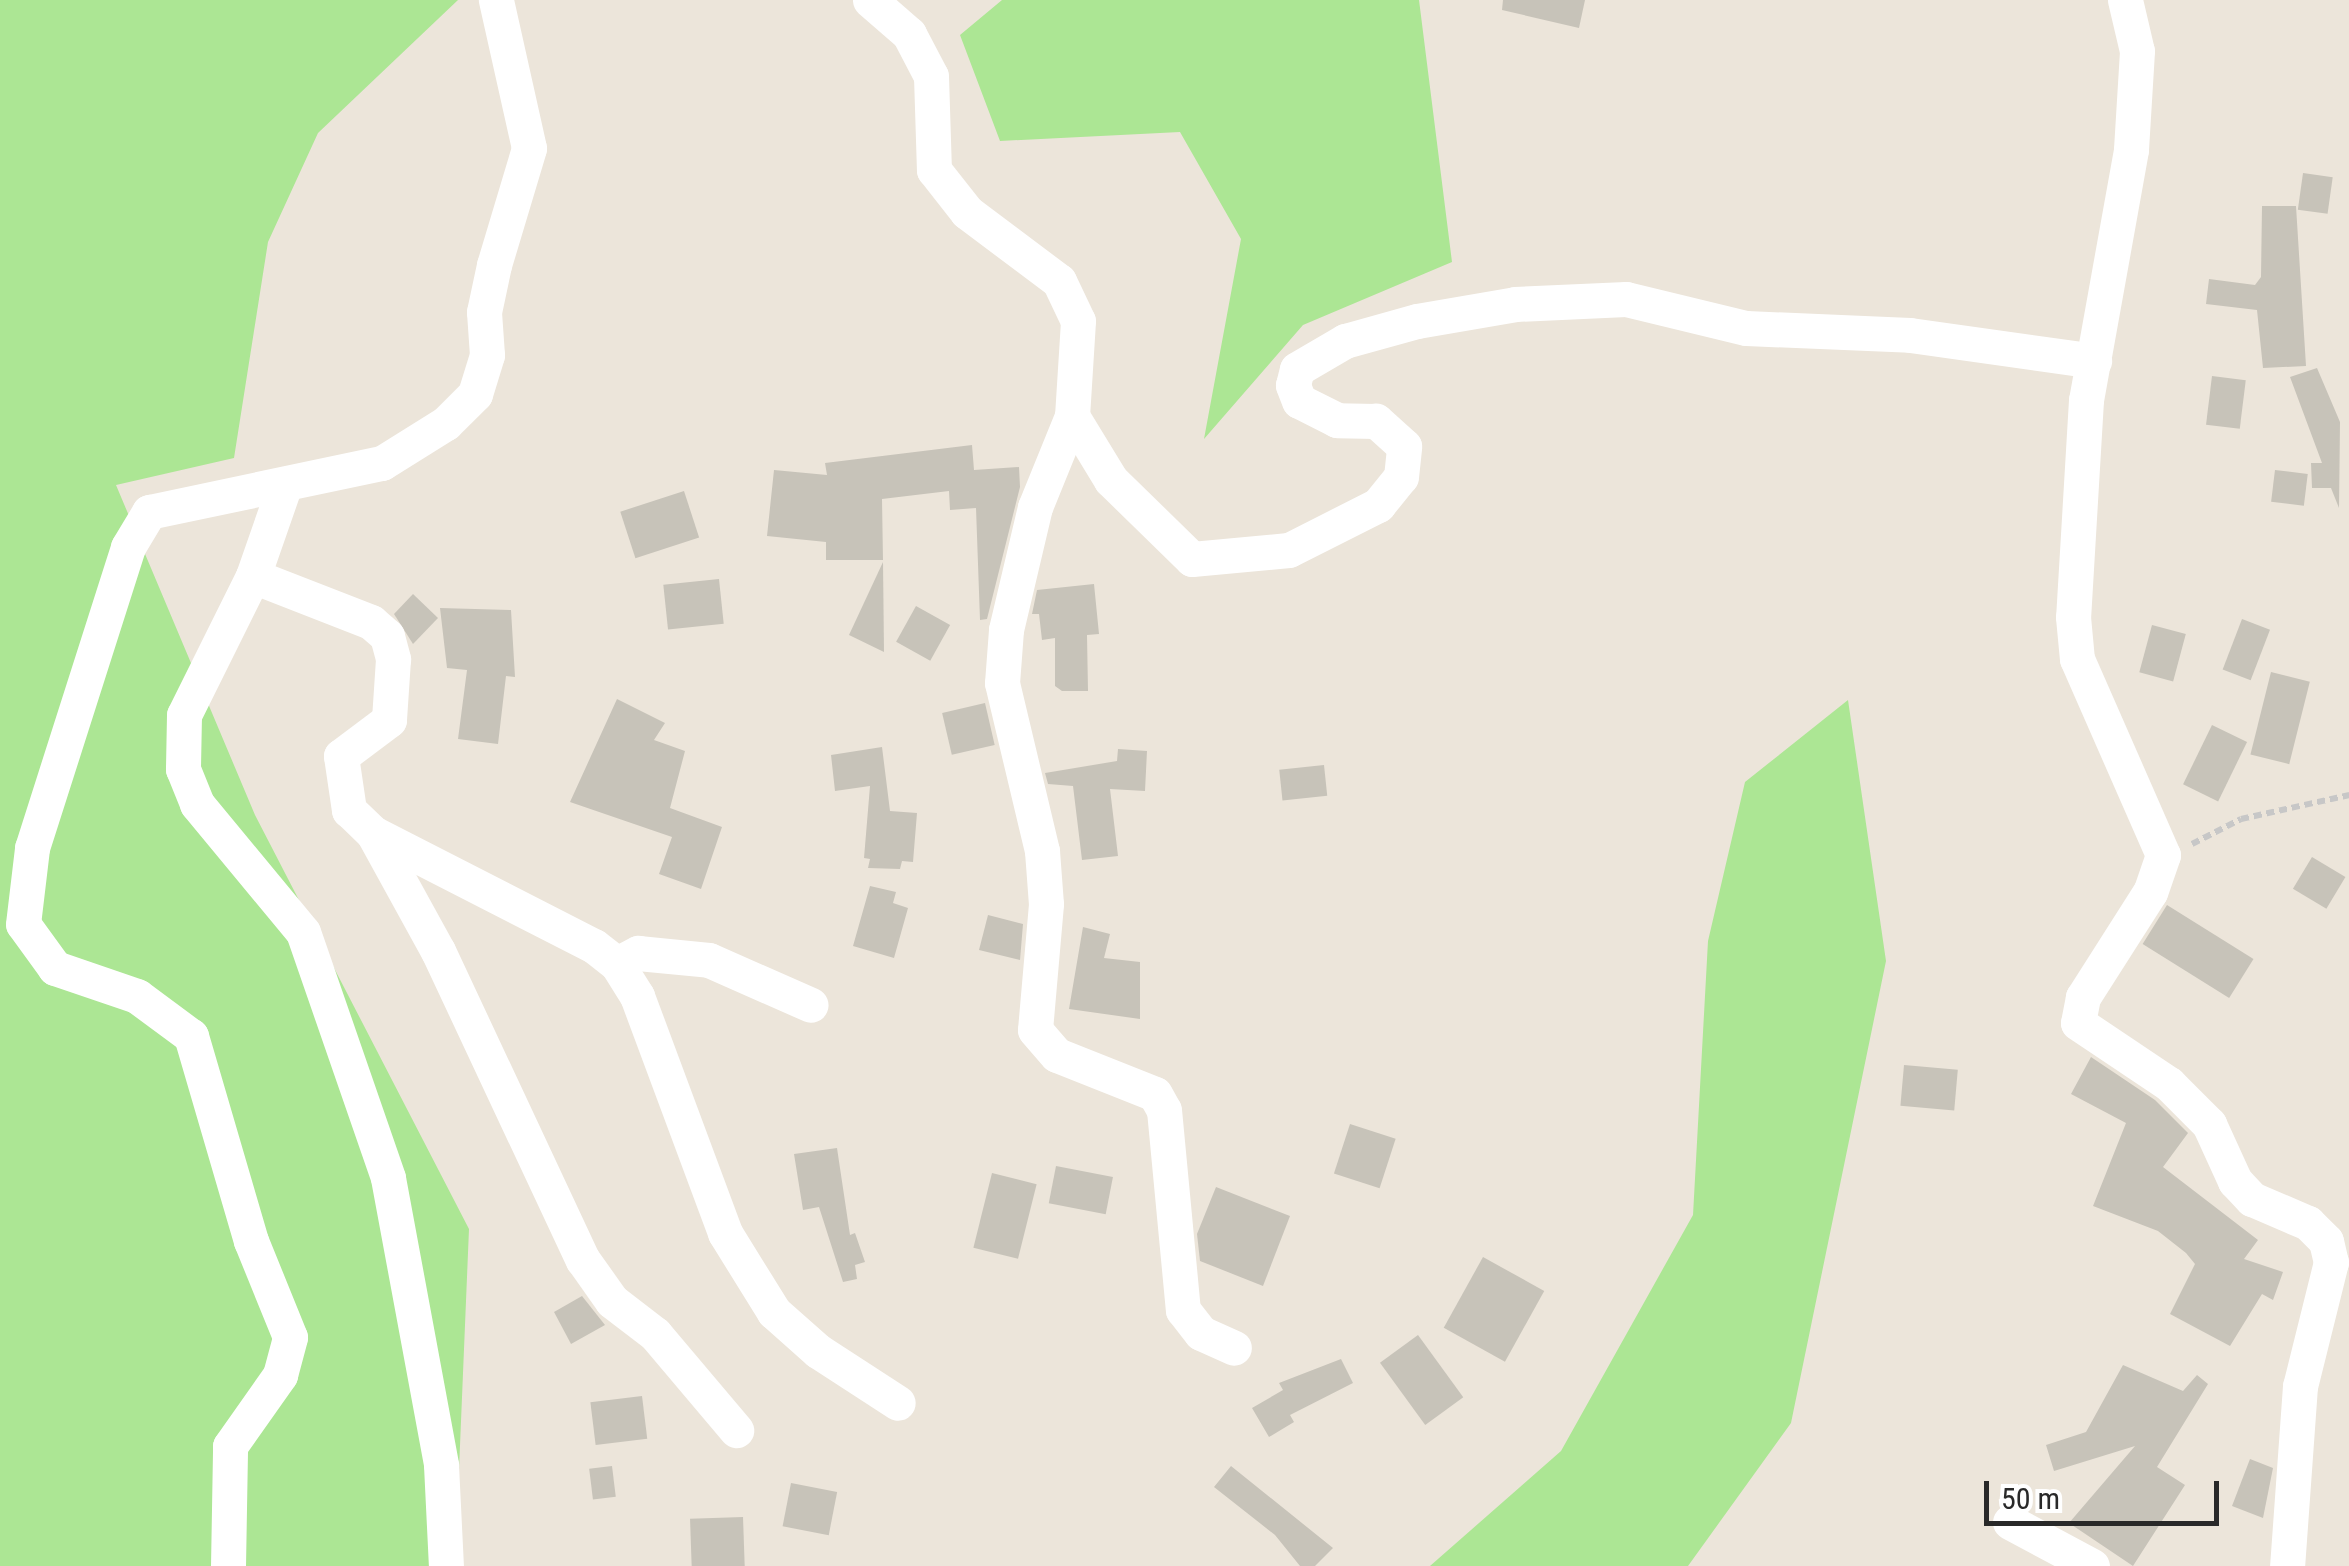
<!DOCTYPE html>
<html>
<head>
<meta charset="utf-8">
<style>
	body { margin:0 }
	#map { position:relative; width:2349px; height:1566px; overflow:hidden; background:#ece5da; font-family:"Roboto Condensed",sans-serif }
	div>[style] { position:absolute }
	.green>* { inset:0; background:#ace694 }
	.building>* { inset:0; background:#c7c3b9; transform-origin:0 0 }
	.path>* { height:6px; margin-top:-3px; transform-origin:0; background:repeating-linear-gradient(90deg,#c7c7c7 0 8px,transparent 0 13px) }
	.minor>* { height:35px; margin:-17.5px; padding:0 17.5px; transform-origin:17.5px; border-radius:17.5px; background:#fff }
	span { translate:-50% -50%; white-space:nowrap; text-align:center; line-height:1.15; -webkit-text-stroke:9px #fff; paint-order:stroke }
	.scale { position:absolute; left:1984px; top:1481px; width:235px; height:45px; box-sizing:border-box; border:5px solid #292929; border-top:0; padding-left:12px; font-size:30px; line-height:35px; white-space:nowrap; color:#292929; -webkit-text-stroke:8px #fff; paint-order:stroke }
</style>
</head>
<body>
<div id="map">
	<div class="green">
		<i style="clip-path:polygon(0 0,458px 0,318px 133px,268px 242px,234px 458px,116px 485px,255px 815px,469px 1229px,455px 1566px,0 1566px)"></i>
		<i style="clip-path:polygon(1002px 0,1419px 0,1452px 262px,1303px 325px,1204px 439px,1241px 239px,1180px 132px,1000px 141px,960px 35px)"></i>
		<i style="clip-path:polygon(1848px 700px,1886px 961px,1791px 1423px,1688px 1566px,1430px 1566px,1561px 1451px,1693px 1215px,1708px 941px,1745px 782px)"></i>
	</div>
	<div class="building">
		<i style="clip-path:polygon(1503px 0,1585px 0,1579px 28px,1502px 10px)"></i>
		<i style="left:2303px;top:173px;width:30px;height:37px;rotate:8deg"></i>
		<i style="clip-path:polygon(2262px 206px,2296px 206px,2306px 366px,2263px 368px,2257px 310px,2206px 304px,2209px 279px,2255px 285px,2261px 277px)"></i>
		<i style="clip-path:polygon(2317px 368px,2340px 422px,2339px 508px,2331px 488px,2312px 488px,2311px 463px,2322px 463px,2290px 377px)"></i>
		<i style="left:2212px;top:376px;width:34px;height:49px;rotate:7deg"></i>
		<i style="clip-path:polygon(972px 445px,974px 470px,1019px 467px,1020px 487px,987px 619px,980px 620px,976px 508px,950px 510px,949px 491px,882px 499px,883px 560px,826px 560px,826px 542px,767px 536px,774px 470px,827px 475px,825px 463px)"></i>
		<i style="left:2275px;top:470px;width:33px;height:32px;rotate:7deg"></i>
		<i style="left:684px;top:491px;width:49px;height:67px;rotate:72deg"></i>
		<i style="clip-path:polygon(883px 562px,884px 652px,849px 635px)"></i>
		<i style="left:719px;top:579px;width:45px;height:56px;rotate:84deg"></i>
		<i style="clip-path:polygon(1094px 584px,1099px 634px,1087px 635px,1088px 691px,1062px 691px,1055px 686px,1055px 638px,1042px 640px,1039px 614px,1032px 614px,1037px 590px)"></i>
		<i style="clip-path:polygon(413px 594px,438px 618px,413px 644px,394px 614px)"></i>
		<i style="left:916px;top:606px;width:39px;height:41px;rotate:29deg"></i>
		<i style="clip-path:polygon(440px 608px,511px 610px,515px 677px,506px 676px,498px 744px,458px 739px,467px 670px,447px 668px)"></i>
		<i style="left:2242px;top:619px;width:30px;height:54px;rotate:21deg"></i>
		<i style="left:2152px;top:625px;width:35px;height:49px;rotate:15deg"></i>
		<i style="left:2271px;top:672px;width:40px;height:85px;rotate:14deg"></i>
		<i style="clip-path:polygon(617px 699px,665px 723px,654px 740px,685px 751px,670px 808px,722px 827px,701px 889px,659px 874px,672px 837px,570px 802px)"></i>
		<i style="left:985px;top:703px;width:43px;height:44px;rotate:77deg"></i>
		<i style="left:2212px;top:725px;width:39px;height:66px;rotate:26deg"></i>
		<i style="clip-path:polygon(882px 747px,890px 811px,917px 813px,913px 862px,902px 861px,900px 869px,868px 868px,870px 859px,864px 858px,870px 786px,835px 791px,831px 755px)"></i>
		<i style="clip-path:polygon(1118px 749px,1147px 751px,1145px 791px,1110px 789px,1118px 856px,1082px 860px,1073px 786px,1048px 784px,1045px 773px,1117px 761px)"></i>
		<i style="left:1324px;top:765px;width:31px;height:45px;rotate:84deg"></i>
		<i style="left:2312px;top:857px;width:39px;height:37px;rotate:31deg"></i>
		<i style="clip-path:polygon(870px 886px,896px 892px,893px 903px,908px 908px,894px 958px,853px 946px)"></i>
		<i style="left:2167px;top:905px;width:102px;height:46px;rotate:32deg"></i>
		<i style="clip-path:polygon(988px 915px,1023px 924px,1020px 960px,979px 950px)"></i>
		<i style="clip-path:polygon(1083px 927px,1110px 934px,1104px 958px,1140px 962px,1140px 1019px,1069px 1009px)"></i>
		<i style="clip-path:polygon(2091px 1057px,2155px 1100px,2188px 1133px,2163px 1167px,2258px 1240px,2244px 1259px,2283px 1272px,2273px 1300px,2262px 1294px,2230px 1346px,2170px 1314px,2195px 1264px,2186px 1253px,2158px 1231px,2093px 1206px,2126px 1123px,2071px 1094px)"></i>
		<i style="left:1904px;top:1065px;width:54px;height:41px;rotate:5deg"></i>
		<i style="left:1350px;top:1124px;width:48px;height:52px;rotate:18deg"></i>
		<i style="clip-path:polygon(837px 1148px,850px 1235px,855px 1233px,865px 1262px,855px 1265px,857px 1279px,843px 1282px,819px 1207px,803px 1210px,794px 1154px)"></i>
		<i style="left:1056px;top:1166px;width:58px;height:38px;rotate:11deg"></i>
		<i style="left:992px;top:1173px;width:46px;height:77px;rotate:14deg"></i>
		<i style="clip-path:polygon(1216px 1187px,1290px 1216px,1263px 1286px,1200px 1261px,1197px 1234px)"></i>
		<i style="left:1483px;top:1257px;width:70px;height:81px;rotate:29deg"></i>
		<i style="clip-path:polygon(582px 1296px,605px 1325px,571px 1344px,554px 1312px)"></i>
		<i style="left:1418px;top:1335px;width:77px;height:47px;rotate:54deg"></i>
		<i style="clip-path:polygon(1341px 1359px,1353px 1383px,1290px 1415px,1294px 1422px,1269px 1437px,1252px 1408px,1283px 1390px,1279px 1383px)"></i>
		<i style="clip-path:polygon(2123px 1365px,2183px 1391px,2197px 1375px,2208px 1384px,2157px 1467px,2185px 1485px,2133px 1566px,2069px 1523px,2135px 1446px,2054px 1471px,2046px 1445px,2086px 1432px)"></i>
		<i style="left:642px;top:1396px;width:43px;height:52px;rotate:83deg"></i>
		<i style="clip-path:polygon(2250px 1459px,2273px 1468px,2263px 1518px,2232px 1506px)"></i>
		<i style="left:612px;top:1466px;width:31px;height:23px;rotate:83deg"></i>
		<i style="clip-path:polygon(1231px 1466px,1333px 1548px,1315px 1566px,1300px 1566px,1275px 1535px,1214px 1487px)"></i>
		<i style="left:791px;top:1483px;width:47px;height:44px;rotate:11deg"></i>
		<i style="left:743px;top:1517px;width:49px;height:53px;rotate:88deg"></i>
	</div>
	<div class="path">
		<i style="left:2192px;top:844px;width:55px;rotate:-27deg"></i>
		<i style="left:2241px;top:819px;width:111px;rotate:-12.5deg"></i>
	</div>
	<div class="minor">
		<i style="left:870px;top:0;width:52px;rotate:41.1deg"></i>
		<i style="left:909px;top:34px;width:47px;rotate:62.4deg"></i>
		<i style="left:931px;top:76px;width:94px;rotate:88.2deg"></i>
		<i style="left:934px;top:170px;width:53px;rotate:51.8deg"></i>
		<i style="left:967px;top:212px;width:115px;rotate:36.9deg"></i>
		<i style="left:1059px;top:281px;width:44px;rotate:64.6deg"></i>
		<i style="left:1078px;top:321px;width:95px;rotate:93.6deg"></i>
		<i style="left:1072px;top:416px;width:75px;rotate:58.6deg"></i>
		<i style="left:1111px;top:480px;width:113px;rotate:44.3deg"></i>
		<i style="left:1192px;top:559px;width:97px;rotate:-5.3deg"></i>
		<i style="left:1289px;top:550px;width:100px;rotate:-26.8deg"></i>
		<i style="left:1378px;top:505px;width:36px;rotate:-51deg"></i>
		<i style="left:1401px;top:477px;width:31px;rotate:-84deg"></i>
		<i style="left:1404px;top:446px;width:38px;rotate:-138deg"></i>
		<i style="left:1376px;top:421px;width:39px;rotate:-179deg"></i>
		<i style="left:1337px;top:420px;width:42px;rotate:-153.4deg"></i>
		<i style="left:1299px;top:401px;width:17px;rotate:-111deg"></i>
		<i style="left:1293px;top:385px;width:16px;rotate:-76deg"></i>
		<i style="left:1297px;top:369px;width:56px;rotate:-30.3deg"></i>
		<i style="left:1345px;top:341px;width:75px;rotate:-15.5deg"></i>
		<i style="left:1417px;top:321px;width:99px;rotate:-9.8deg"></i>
		<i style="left:1515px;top:304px;width:111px;rotate:-2.6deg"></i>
		<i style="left:1626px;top:299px;width:123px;rotate:13.6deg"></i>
		<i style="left:1746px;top:328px;width:164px;rotate:2.4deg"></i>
		<i style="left:1910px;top:335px;width:186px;rotate:8deg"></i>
		<i style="left:2125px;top:0;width:52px;rotate:76.8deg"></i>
		<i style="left:2137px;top:51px;width:99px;rotate:93.5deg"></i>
		<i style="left:2131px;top:150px;width:254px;rotate:100.2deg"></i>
		<i style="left:2086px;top:400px;width:217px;rotate:93.4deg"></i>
		<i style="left:2073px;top:617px;width:42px;rotate:84.6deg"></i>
		<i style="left:2077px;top:659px;width:214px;rotate:66.3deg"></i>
		<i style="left:2163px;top:855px;width:39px;rotate:109deg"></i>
		<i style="left:2150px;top:892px;width:125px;rotate:122.5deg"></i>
		<i style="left:2083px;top:997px;width:26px;rotate:101deg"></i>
		<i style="left:2078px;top:1023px;width:110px;rotate:33.8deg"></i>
		<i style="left:2169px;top:1084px;width:57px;rotate:45deg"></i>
		<i style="left:2209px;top:1124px;width:63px;rotate:65.5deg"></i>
		<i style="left:2235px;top:1181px;width:25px;rotate:47deg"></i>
		<i style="left:2252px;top:1199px;width:61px;rotate:23.2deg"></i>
		<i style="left:2308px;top:1223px;width:25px;rotate:45deg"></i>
		<i style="left:2326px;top:1241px;width:22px;rotate:77deg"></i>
		<i style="left:2331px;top:1262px;width:128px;rotate:104deg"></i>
		<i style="left:2300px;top:1386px;width:180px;rotate:94.1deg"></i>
		<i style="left:1072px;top:416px;width:98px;rotate:112.1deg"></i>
		<i style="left:1035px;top:507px;width:126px;rotate:103.3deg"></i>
		<i style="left:1006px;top:630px;width:53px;rotate:94.3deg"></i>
		<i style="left:1002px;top:683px;width:173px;rotate:76.6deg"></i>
		<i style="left:1042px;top:851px;width:53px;rotate:85.7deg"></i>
		<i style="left:1046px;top:904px;width:126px;rotate:95deg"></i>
		<i style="left:1035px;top:1030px;width:33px;rotate:49deg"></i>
		<i style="left:1057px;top:1055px;width:105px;rotate:21.7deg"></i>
		<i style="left:1155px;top:1094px;width:18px;rotate:61deg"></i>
		<i style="left:1164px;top:1110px;width:201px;rotate:84.6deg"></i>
		<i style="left:1183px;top:1310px;width:29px;rotate:52deg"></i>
		<i style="left:1201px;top:1333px;width:36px;rotate:24deg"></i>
		<i style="left:284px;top:487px;width:94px;rotate:109.2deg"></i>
		<i style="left:253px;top:576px;width:155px;rotate:116.4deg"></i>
		<i style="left:184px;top:715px;width:54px;rotate:91.1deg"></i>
		<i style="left:183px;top:769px;width:38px;rotate:68deg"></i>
		<i style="left:197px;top:804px;width:166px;rotate:50.4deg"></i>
		<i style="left:303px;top:932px;width:260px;rotate:70.9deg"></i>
		<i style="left:388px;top:1178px;width:292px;rotate:79.5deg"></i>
		<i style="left:441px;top:1465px;width:101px;rotate:87.2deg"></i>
		<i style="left:253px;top:576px;width:127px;rotate:21.3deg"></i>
		<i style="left:371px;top:622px;width:21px;rotate:41deg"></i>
		<i style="left:387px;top:636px;width:24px;rotate:75deg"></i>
		<i style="left:393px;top:659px;width:61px;rotate:93.8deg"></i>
		<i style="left:389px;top:720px;width:60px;rotate:143.1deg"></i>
		<i style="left:341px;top:756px;width:55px;rotate:81.6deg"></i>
		<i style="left:349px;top:810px;width:33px;rotate:44deg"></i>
		<i style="left:373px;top:833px;width:248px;rotate:27.1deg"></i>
		<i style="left:594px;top:946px;width:29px;rotate:38deg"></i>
		<i style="left:617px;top:964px;width:38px;rotate:58deg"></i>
		<i style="left:637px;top:996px;width:253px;rotate:69.6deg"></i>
		<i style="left:725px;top:1233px;width:93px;rotate:58.2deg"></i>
		<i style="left:774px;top:1312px;width:59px;rotate:41.6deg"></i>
		<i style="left:818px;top:1351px;width:95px;rotate:33deg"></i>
		<i style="left:373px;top:833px;width:135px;rotate:61.2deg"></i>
		<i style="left:438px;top:951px;width:341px;rotate:64.9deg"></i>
		<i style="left:583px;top:1260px;width:50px;rotate:54.7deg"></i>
		<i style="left:612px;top:1301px;width:54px;rotate:37.5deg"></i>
		<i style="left:655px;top:1334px;width:126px;rotate:49.8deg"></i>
		<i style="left:617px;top:964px;width:24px;rotate:-28deg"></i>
		<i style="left:638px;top:953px;width:71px;rotate:5.6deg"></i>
		<i style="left:709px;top:960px;width:111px;rotate:23.8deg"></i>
		<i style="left:2010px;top:1522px;width:93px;rotate:28.2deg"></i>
		<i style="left:228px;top:1566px;width:120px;rotate:-89deg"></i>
		<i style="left:230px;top:1446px;width:87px;rotate:-54.8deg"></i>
		<i style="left:280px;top:1375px;width:39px;rotate:-75deg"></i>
		<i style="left:290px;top:1337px;width:104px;rotate:-112.1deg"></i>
		<i style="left:251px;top:1241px;width:214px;rotate:-106.3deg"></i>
		<i style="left:191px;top:1036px;width:67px;rotate:-143.5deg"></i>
		<i style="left:137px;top:996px;width:87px;rotate:-161.1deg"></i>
		<i style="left:55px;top:968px;width:54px;rotate:-126deg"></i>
		<i style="left:23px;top:924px;width:77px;rotate:-83.2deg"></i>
		<i style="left:32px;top:848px;width:316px;rotate:-72.3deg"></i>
		<i style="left:128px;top:547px;width:41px;rotate:-59deg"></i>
		<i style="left:149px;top:512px;width:238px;rotate:-11.9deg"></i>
		<i style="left:382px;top:463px;width:75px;rotate:-32deg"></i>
		<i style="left:446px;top:423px;width:41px;rotate:-45deg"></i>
		<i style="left:475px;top:394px;width:41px;rotate:-72.9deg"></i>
		<i style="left:487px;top:355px;width:43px;rotate:-94deg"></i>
		<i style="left:484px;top:312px;width:48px;rotate:-78deg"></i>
		<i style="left:494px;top:265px;width:122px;rotate:-73.3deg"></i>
		<i style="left:529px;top:148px;width:152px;rotate:-102.6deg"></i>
	</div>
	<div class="scale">50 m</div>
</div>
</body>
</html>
